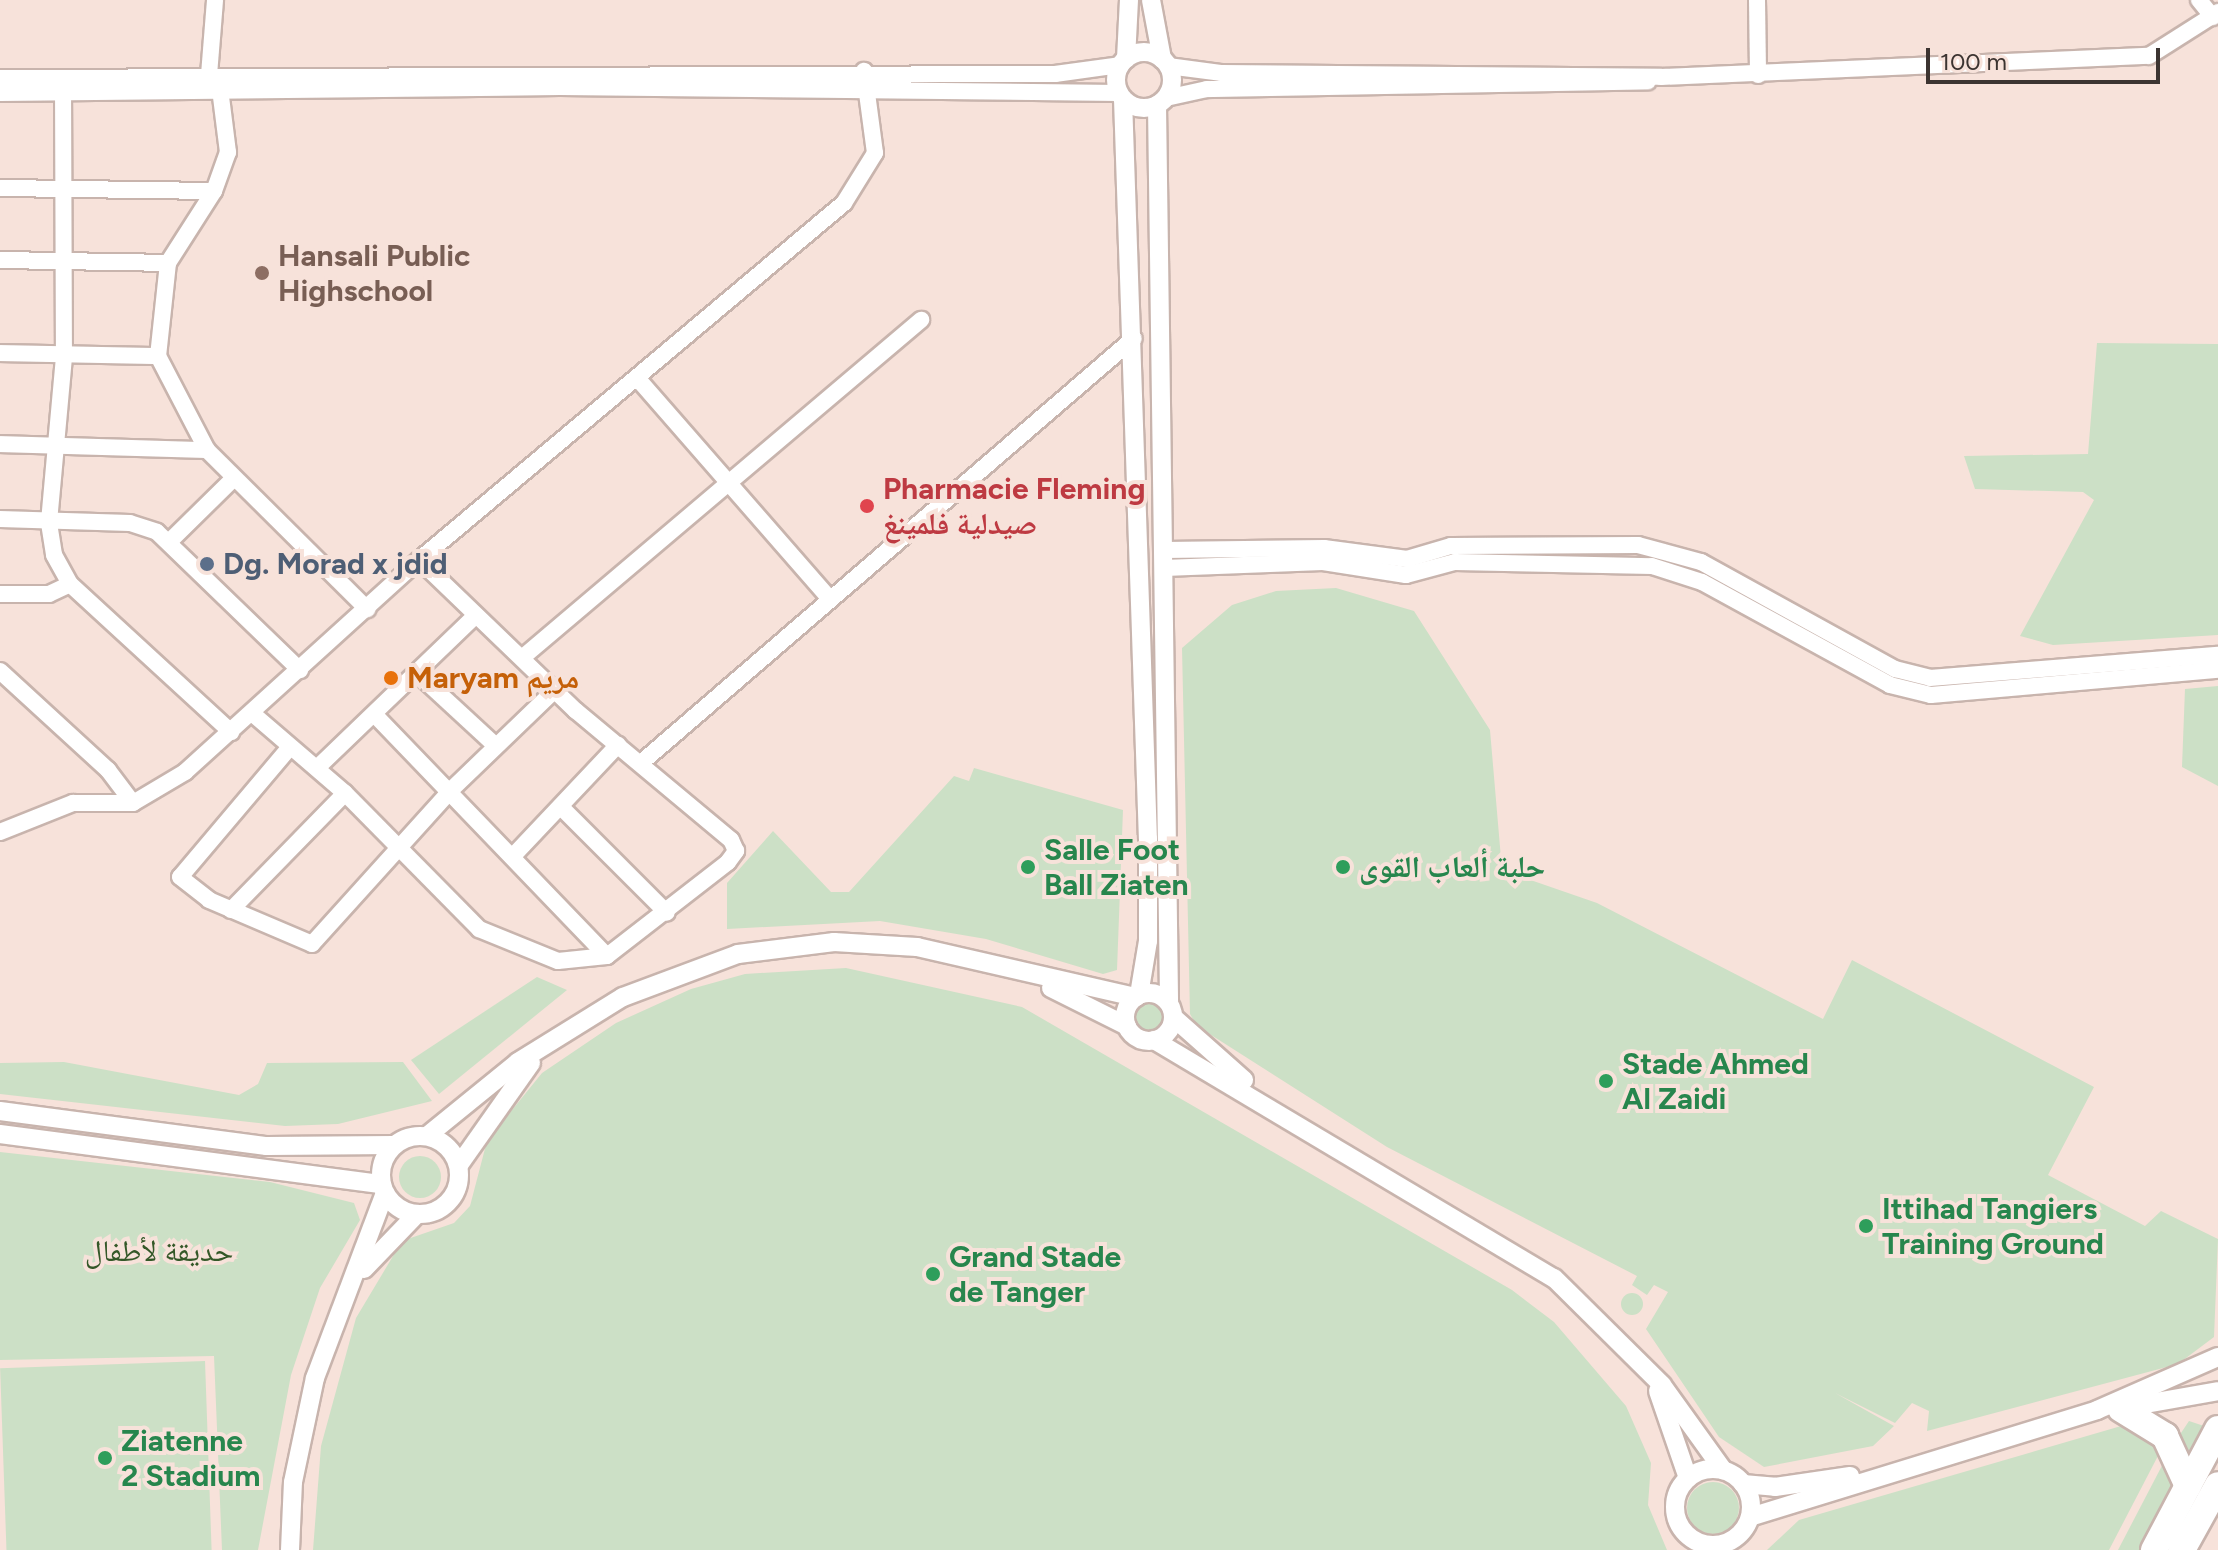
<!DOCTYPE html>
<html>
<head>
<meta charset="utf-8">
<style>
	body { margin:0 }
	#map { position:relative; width:2218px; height:1550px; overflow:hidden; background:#f7e2da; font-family:Figtree,"Noto Naskh Arabic",sans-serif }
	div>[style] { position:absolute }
	.green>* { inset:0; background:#cce0c6; transform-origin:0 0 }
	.round { border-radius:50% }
	.roads { filter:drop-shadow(2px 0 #c8b4ad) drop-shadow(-2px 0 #c8b4ad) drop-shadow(0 2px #c8b4ad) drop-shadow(0 -2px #c8b4ad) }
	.minor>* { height:16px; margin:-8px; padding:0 8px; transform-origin:8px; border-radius:8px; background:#fff }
	.tertiary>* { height:18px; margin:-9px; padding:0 9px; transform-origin:9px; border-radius:9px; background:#fff }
	.tertiary>.ring { margin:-9px; padding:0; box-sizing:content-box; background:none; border:18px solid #fff; border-radius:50% }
	.trunk>* { height:26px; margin:-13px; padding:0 13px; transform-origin:13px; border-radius:13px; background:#fff }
	.dots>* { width:22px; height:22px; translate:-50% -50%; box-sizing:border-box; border:4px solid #f7e2da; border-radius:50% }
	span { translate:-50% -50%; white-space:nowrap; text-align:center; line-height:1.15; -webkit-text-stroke:8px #f7e2da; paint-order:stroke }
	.education-label { font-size:30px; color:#785e54; font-weight:700 }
	.left { translate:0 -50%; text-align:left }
	.health-label { font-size:30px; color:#be3a42; font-weight:700 }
	.service-label { font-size:30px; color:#4e5e75; font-weight:700 }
	.food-label { font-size:30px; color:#c56008; font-weight:700 }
	.leisure-label { font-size:30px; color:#27864d; font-weight:700 }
	.park-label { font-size:30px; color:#345828 }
	.scale { position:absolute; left:1926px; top:48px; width:234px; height:36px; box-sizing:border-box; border:4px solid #3c3431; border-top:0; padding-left:10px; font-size:24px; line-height:28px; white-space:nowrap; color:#3c3431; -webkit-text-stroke:6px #f7e2da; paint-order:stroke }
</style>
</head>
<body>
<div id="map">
	<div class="green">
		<i style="clip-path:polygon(2097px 343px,2218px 344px,2218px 635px,2053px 645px,2020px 636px,2094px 500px,2083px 492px,1975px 489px,1964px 456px,2088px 454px)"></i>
		<i style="clip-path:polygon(1336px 588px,1414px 611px,1490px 730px,1502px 870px,1597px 903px,1823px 1019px,1852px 960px,2094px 1087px,2048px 1175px,2145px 1226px,2161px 1211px,2218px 1239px,2214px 1337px,2178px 1364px,1927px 1431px,1929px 1411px,1912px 1403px,1895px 1423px,1835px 1393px,1894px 1426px,1873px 1446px,1764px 1467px,1719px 1437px,1646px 1329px,1668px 1292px,1654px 1285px,1647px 1295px,1632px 1285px,1637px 1276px,1387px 1147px,1197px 1026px,1190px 1014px,1182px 648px,1232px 605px,1276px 591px)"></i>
		<i style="clip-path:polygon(2218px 686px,2218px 786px,2182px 767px,2185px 689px)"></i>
		<i style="clip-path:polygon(974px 768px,1123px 810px,1117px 970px,1103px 974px,986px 939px,880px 921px,727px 929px,727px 883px,773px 831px,831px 892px,849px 892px,954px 776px,969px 781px)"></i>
		<i style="clip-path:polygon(846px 968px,1022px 1007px,1512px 1290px,1554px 1322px,1626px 1406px,1651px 1463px,1648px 1505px,1667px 1550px,313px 1550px,321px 1446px,356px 1318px,402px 1241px,454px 1223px,470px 1206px,487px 1141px,542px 1073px,616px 1023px,691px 989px,745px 974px)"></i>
		<i style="clip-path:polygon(537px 977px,567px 990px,439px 1094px,411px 1060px)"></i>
		<i class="round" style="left:1132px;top:998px;width:36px;height:36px"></i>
		<i style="clip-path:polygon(64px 1062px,239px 1095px,258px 1084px,267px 1063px,403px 1062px,432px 1101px,338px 1124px,285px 1126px,0 1094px,0 1063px)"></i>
		<i style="clip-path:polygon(0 1152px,270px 1182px,354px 1203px,360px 1220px,320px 1288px,291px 1375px,258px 1550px,222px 1550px,214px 1356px,0 1360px)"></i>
		<i class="round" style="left:399px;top:1156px;width:42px;height:42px"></i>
		<i class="round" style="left:1621px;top:1293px;width:22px;height:22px"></i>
		<i style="left:205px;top:1361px;width:189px;height:205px;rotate:88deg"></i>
		<i style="clip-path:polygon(2189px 1421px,2204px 1426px,2186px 1462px,2175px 1442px)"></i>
		<i style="clip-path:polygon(2128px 1424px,2148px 1433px,2160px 1452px,2109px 1550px,1767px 1550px,1799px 1520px)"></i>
		<i style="clip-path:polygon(2166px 1458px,2177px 1484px,2141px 1550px,2118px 1550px)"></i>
		<i class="round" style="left:1687px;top:1482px;width:52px;height:52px"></i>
	</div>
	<div class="roads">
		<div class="minor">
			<i style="left:1757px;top:0;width:75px;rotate:89.2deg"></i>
			<i style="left:2199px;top:0;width:22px;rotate:51deg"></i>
			<i style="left:1168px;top:66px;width:53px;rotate:7.5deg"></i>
			<i style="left:1221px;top:73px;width:440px;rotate:0.5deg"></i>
			<i style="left:1661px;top:77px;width:488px;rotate:-2.5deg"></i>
			<i style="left:2149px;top:56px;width:82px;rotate:-32.5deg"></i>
			<i style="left:209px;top:75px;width:75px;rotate:-85.4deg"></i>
			<i style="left:0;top:78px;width:1055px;rotate:-0.22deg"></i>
			<i style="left:1055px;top:74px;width:67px;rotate:-7.8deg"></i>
			<i style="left:219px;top:81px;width:72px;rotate:82.8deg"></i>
			<i style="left:228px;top:152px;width:41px;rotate:109.7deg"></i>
			<i style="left:214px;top:191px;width:85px;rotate:122.6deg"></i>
			<i style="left:168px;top:263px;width:94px;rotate:96.1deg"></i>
			<i style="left:158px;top:356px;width:106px;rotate:62.5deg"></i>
			<i style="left:207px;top:450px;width:226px;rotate:44.8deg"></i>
			<i style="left:63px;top:82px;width:275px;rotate:89.8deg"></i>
			<i style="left:64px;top:357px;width:167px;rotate:95.2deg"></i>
			<i style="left:49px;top:523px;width:32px;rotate:81deg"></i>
			<i style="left:54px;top:555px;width:33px;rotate:61deg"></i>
			<i style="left:70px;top:584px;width:219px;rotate:42.6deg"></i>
			<i style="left:0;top:93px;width:560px;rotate:-0.61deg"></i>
			<i style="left:560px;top:87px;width:559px;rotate:0.61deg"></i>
			<i style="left:1166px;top:98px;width:42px;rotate:-12.4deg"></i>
			<i style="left:1207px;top:89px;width:441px;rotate:-1deg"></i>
			<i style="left:0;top:188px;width:214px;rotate:0.8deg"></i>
			<i style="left:0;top:260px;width:168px;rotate:1deg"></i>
			<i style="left:0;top:353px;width:158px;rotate:1.1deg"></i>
			<i style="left:638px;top:379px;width:292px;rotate:48.9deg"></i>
			<i style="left:0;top:444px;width:207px;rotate:1.7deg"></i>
			<i style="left:0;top:519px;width:130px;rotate:1.8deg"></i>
			<i style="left:130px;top:523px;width:28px;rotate:18deg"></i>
			<i style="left:157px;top:532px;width:199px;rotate:44deg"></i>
			<i style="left:171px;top:540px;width:88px;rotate:-44.5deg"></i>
			<i style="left:1164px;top:550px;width:160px;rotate:-0.7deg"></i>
			<i style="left:1324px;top:548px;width:84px;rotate:7.5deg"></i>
			<i style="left:1407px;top:559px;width:46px;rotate:-16.5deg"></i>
			<i style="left:1451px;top:546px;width:187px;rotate:-0.3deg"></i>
			<i style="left:1638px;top:545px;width:65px;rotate:15.1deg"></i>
			<i style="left:1701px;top:562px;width:222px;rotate:28.9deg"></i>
			<i style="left:1895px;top:669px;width:36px;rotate:14deg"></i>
			<i style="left:1930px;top:678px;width:289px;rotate:-4.6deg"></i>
			<i style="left:1164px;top:568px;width:159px;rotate:-2.2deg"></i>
			<i style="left:1323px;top:562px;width:84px;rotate:8.9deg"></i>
			<i style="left:1406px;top:575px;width:51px;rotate:-14.9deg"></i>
			<i style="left:1455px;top:562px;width:197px;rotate:1.2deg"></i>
			<i style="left:1652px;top:566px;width:52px;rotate:17.7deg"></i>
			<i style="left:1702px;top:582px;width:214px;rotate:28.7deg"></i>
			<i style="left:1890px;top:685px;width:42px;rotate:13.7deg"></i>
			<i style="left:1931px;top:695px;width:288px;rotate:-5deg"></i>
			<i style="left:0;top:594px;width:49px"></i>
			<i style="left:49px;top:594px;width:23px;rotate:-25deg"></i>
			<i style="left:523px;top:657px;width:522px;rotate:-40.26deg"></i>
			<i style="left:0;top:671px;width:147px;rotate:42.5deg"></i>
			<i style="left:108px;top:770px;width:41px;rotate:52.9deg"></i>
			<i style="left:418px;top:674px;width:106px;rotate:42.7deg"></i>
			<i style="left:253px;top:714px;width:121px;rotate:40.7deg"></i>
			<i style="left:345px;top:793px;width:191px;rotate:45.4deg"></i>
			<i style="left:479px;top:929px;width:85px;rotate:22.1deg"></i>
			<i style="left:558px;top:961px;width:49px;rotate:-5.8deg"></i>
			<i style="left:607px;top:956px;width:153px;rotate:-37.8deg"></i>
			<i style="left:728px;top:862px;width:14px;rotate:-54deg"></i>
			<i style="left:736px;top:851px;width:12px;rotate:-114deg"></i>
			<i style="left:731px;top:840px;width:202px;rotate:-140.2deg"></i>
			<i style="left:576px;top:711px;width:218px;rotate:-136.1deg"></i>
			<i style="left:374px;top:714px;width:336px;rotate:46.1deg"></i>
			<i style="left:290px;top:747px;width:170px;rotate:130.2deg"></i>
			<i style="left:180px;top:877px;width:37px;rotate:38deg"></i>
			<i style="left:209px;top:900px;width:112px;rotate:23.1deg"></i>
			<i style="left:312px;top:944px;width:209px;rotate:-47.9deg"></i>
			<i style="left:452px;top:789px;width:143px;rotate:-43.9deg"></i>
			<i style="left:642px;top:762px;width:649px;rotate:-40.75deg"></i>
			<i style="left:318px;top:767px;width:219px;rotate:-43.9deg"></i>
			<i style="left:562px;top:808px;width:148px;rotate:45deg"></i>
			<i style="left:0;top:832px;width:79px;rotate:-21.7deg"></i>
			<i style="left:73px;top:803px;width:60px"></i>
			<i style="left:133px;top:803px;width:61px;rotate:-30.8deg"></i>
			<i style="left:185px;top:772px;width:316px;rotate:-42.2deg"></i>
			<i style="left:419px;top:560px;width:555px;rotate:-40.03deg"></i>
			<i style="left:844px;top:203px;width:59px;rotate:-58.2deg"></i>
			<i style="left:875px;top:153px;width:83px;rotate:-97.6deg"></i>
			<i style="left:513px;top:856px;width:153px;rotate:-46.6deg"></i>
			<i style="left:231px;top:910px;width:163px;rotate:-45.7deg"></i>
		</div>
		<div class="tertiary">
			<i style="left:1151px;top:0;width:60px;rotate:79.4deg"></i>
			<i class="ring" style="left:1116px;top:52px;width:38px;height:38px"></i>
			<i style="left:1126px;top:59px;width:59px;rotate:-87.1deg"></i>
			<i style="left:1123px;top:99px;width:740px;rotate:88.07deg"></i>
			<i style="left:1148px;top:839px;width:102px;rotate:90deg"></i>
			<i style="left:1148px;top:941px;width:55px;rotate:99.5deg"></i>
			<i style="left:1157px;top:105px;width:898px;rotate:89.23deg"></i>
			<i style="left:1051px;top:988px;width:85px;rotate:26.6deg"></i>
			<i class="ring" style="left:1125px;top:993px;width:30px;height:30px"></i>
			<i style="left:1173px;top:1017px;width:95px;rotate:41.6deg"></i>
			<i style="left:1154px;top:1040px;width:465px;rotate:30.8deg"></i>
			<i style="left:1554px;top:1278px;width:152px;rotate:44.7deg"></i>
			<i style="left:1662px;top:1385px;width:105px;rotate:54.3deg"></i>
			<i style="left:0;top:1111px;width:269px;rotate:7.5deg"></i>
			<i style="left:267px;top:1146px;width:127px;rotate:-0.5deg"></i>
			<i style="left:0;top:1134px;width:385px;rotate:7.5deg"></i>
			<i class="ring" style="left:381px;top:1136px;width:60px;height:60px"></i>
			<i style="left:427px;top:1136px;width:117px;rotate:-39.1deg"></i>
			<i style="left:518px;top:1062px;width:123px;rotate:-31.8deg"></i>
			<i style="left:623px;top:997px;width:123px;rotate:-20.5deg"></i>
			<i style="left:738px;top:954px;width:97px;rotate:-7.1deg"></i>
			<i style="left:834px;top:942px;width:83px;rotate:3.4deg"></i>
			<i style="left:917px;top:947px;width:225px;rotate:12.9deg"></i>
			<i style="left:459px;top:1165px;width:125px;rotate:-54.8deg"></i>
			<i style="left:364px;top:1269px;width:76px;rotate:-46.1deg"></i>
			<i style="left:1658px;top:1391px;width:92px;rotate:71deg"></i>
			<i style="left:2139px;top:1405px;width:80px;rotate:-10deg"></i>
			<i class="ring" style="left:1675px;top:1469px;width:58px;height:58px"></i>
			<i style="left:1743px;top:1484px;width:32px;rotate:5deg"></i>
			<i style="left:1775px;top:1487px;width:76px;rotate:-8.3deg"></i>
			<i style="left:1750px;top:1517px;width:363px;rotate:-17.1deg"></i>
			<i style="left:2097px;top:1410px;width:132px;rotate:-23.7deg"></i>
			<i style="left:290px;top:1550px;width:68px;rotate:-87.5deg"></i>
			<i style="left:293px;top:1482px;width:106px;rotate:-78.1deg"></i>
			<i style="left:315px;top:1378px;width:198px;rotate:-69.3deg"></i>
		</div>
		<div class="trunk">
			<i style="left:2121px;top:1409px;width:52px;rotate:31.5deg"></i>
			<i style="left:2165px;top:1436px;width:55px;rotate:65.3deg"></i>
			<i style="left:2154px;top:1550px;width:137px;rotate:-62.1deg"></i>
			<i style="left:2182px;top:1550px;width:74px;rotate:-61deg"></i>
		</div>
	</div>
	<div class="dots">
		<i style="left:262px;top:273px;background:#8d6e63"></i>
		<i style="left:867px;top:506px;background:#e0444e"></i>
		<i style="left:207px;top:564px;background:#5c6f8a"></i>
		<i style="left:391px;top:678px;background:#e8710a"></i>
		<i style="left:1028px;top:867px;background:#2e9e5b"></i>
		<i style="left:1343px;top:867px;background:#2e9e5b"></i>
		<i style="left:1606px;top:1081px;background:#2e9e5b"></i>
		<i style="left:1866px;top:1226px;background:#2e9e5b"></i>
		<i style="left:933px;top:1274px;background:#2e9e5b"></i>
		<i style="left:105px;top:1458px;background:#2e9e5b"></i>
	</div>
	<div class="education-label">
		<span class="left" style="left:278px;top:273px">Hansali Public<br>Highschool</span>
	</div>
	<div class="health-label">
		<span class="left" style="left:883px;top:506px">Pharmacie Fleming<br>صيدلية فلمينغ</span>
	</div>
	<div class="service-label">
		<span class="left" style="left:223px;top:564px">Dg. Morad x jdid</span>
	</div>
	<div class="food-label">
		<span class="left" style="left:407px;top:678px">Maryam مريم</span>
	</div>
	<div class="leisure-label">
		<span class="left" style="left:1044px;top:867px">Salle Foot<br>Ball Ziaten</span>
		<span class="left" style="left:1359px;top:867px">حلبة ألعاب القوى</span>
		<span class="left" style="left:1622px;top:1081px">Stade Ahmed<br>Al Zaidi</span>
		<span class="left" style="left:1882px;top:1226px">Ittihad Tangiers<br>Training Ground</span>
		<span class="left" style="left:949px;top:1274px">Grand Stade<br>de Tanger</span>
		<span class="left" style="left:121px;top:1458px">Ziatenne<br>2 Stadium</span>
	</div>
	<div class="park-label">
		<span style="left:159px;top:1251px">حديقة لأطفال</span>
	</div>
	<div class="scale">100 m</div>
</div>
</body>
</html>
